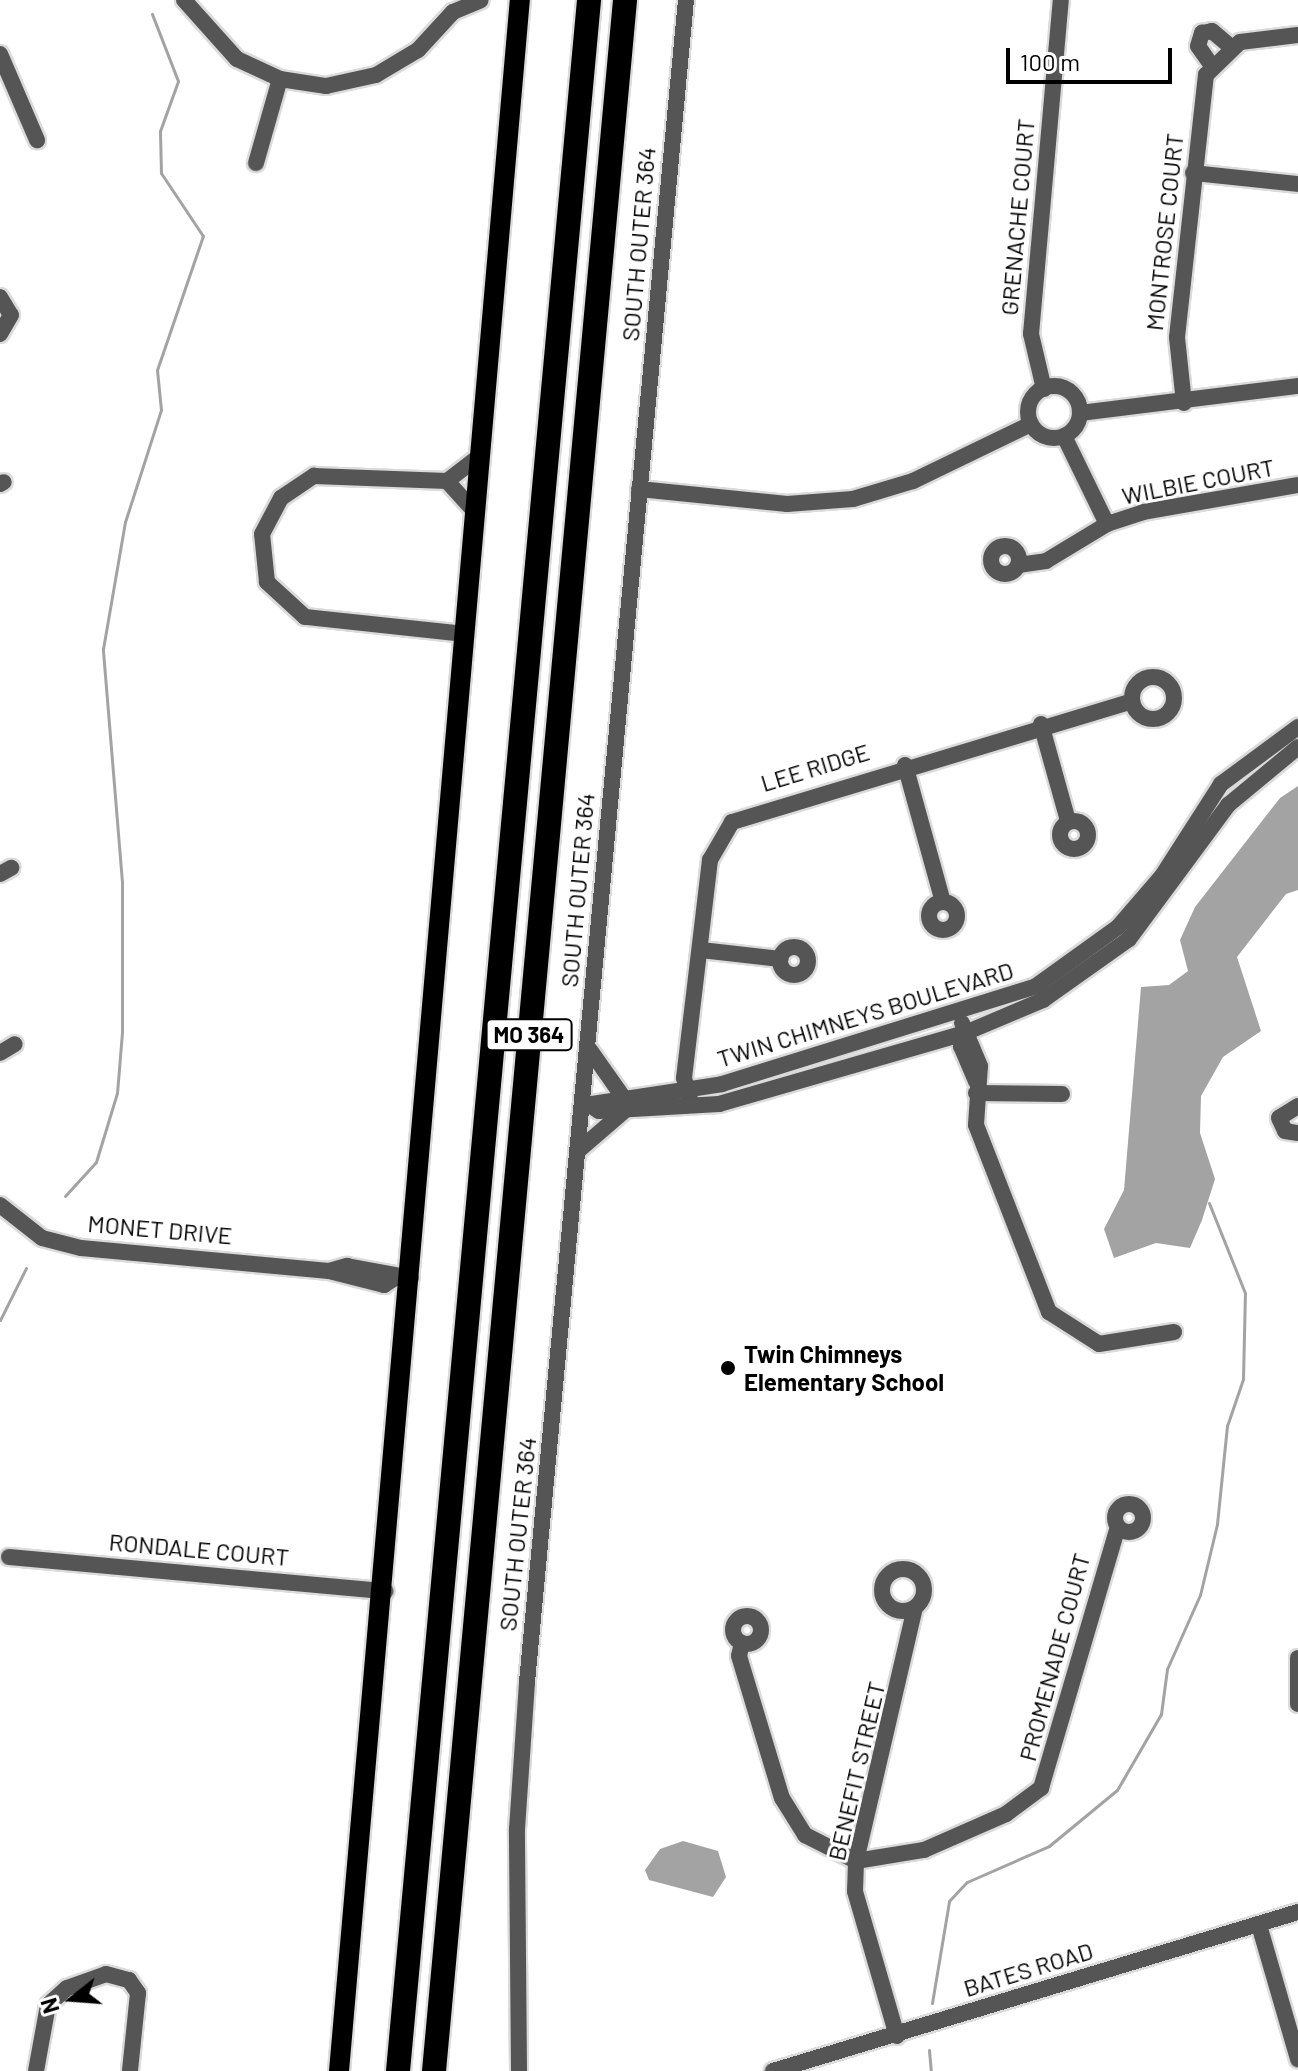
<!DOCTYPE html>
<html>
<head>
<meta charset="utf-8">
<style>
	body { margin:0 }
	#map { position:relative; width:1298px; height:2071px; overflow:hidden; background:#fff; font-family:Barlow,sans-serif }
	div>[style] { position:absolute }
	.water>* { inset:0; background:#a3a3a3 }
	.stream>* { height:3px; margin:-1.5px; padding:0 1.5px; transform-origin:1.5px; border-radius:1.5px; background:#a3a3a3 }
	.roads { filter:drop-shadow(2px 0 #dbdbdb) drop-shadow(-2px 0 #dbdbdb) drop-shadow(0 2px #dbdbdb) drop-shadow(0 -2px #dbdbdb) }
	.minor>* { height:16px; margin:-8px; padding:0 8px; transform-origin:8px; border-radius:8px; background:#555 }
	.minor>.ring { margin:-8px; padding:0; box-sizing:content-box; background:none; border:16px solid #555; border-radius:50% }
	.major>* { height:20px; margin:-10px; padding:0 10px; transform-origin:10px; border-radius:10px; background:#000 }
	.highway>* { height:24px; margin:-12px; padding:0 12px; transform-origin:12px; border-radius:12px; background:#000 }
	.dots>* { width:22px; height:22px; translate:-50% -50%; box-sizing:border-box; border:4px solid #fff; border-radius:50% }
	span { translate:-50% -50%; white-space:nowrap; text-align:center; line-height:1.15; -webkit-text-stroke:6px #fff; paint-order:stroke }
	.shield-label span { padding:2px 6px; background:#fff; border:2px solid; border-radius:6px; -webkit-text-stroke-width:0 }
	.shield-label { font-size:22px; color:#000; font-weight:700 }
	.street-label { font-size:24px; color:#000 }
	.poi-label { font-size:24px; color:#000; font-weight:700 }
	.left { translate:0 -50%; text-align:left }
	.north { position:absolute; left:32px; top:1959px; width:80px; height:80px; -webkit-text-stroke:6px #fff; paint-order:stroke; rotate:253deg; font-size:22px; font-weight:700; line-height:32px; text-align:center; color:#000 }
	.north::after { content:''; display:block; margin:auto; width:28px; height:36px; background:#000; clip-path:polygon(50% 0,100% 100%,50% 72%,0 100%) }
	.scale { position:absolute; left:1006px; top:48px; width:166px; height:36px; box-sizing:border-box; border:4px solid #000; border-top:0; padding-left:10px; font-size:24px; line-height:28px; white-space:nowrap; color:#000; -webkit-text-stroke:6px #fff; paint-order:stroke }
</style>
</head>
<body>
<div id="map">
	<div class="water">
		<i style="clip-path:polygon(1298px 786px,1298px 890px,1286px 894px,1237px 957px,1261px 1031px,1223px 1057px,1201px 1096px,1200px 1133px,1215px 1179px,1202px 1220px,1190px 1248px,1156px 1243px,1114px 1258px,1104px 1229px,1124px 1190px,1141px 987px,1169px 985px,1188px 971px,1180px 940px,1195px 907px,1280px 798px)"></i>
		<i style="clip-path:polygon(683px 1841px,718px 1851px,726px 1877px,713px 1897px,649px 1880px,645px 1870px,660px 1849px)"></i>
	</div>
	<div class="stream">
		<i style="left:65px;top:1196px;width:46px;rotate:-47.6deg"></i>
		<i style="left:96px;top:1162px;width:72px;rotate:-73.1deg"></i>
		<i style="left:117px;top:1093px;width:61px;rotate:-85.3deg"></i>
		<i style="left:122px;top:1032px;width:150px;rotate:-90deg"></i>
		<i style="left:122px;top:882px;width:234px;rotate:-94.7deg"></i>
		<i style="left:103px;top:649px;width:129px;rotate:-80.2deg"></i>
		<i style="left:125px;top:522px;width:118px;rotate:-72.2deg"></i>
		<i style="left:161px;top:410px;width:40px;rotate:-95.7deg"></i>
		<i style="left:157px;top:370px;width:142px;rotate:-71.1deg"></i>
		<i style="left:203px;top:236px;width:76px;rotate:-123.7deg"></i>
		<i style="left:161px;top:173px;width:42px;rotate:-91.4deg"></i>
		<i style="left:160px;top:131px;width:53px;rotate:-70.2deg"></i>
		<i style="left:178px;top:81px;width:72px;rotate:-111.2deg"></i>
		<i style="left:0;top:1320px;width:58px;rotate:-63.4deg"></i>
		<i style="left:932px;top:2003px;width:103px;rotate:-80.5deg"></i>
		<i style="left:949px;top:1901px;width:26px;rotate:-47deg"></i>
		<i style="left:967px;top:1882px;width:90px;rotate:-23.7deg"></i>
		<i style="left:1049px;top:1846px;width:88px;rotate:-39.5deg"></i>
		<i style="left:1117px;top:1790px;width:88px;rotate:-59.9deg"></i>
		<i style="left:1161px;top:1714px;width:45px;rotate:-82.4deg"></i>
		<i style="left:1167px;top:1669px;width:81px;rotate:-66deg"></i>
		<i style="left:1200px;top:1595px;width:73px;rotate:-76.5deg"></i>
		<i style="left:1217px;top:1524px;width:99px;rotate:-84.2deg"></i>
		<i style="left:1227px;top:1426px;width:50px;rotate:-71.2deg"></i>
		<i style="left:1243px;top:1379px;width:86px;rotate:-88.7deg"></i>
		<i style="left:1245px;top:1293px;width:97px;rotate:-111.8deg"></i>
		<i style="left:929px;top:2050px;width:21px;rotate:85deg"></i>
	</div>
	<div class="roads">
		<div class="minor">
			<i style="left:184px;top:0;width:79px;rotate:48.1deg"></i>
			<i style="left:237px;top:59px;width:47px;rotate:24.9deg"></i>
			<i style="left:280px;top:79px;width:47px;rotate:8.7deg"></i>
			<i style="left:326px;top:86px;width:51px;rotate:-12.4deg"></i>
			<i style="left:376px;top:75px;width:49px;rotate:-30.8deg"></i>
			<i style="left:418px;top:50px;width:52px;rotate:-47.4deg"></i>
			<i style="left:453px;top:12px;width:30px;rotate:-23deg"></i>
			<i style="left:0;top:54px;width:94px;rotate:66.7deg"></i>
			<i style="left:1212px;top:66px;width:24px;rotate:-125deg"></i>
			<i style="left:1198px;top:46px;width:14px;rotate:-73deg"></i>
			<i style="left:1202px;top:33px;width:10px;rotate:-11deg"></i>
			<i style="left:1212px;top:31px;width:25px;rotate:40deg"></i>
			<i style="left:256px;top:163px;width:87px;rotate:-74.1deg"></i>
			<i style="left:1193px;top:173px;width:106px;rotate:6deg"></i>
			<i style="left:0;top:297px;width:21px;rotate:59deg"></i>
			<i style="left:11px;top:315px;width:22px;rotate:120deg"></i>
			<i class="ring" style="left:1028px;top:386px;width:36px;height:36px"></i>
			<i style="left:1044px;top:389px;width:57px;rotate:-103.3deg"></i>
			<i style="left:1031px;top:334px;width:335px;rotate:-84.9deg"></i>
			<i style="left:1184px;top:403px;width:66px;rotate:-96.1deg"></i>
			<i style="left:1177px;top:337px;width:264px;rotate:-83.7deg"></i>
			<i style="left:1206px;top:75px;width:47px;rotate:-44.1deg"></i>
			<i style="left:1240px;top:42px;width:58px;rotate:-6.9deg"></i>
			<i style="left:1080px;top:413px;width:220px;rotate:-7.1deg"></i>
			<i style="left:1064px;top:436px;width:98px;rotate:64deg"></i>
			<i style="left:447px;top:481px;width:43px;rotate:47.8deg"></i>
			<i style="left:0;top:484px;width:4px;rotate:-27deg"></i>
			<i style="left:639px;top:489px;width:149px;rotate:5.8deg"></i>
			<i style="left:787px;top:504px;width:66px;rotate:-4.3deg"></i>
			<i style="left:853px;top:499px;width:63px;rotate:-16.7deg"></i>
			<i style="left:913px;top:481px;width:131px;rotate:-25.8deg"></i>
			<i class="ring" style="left:991px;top:546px;width:12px;height:12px"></i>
			<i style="left:1018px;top:565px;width:28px;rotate:-8deg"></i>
			<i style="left:1046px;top:561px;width:71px;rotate:-31.2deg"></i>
			<i style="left:1107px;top:524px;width:38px;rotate:-18deg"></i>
			<i style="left:1143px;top:512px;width:157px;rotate:-9.9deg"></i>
			<i style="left:465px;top:634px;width:161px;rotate:-173.9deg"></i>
			<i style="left:305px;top:617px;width:52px;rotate:-137.4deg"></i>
			<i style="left:267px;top:582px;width:48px;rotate:-95.9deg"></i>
			<i style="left:262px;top:534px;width:41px;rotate:-62.2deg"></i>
			<i style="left:281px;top:498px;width:40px;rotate:-34deg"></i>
			<i style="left:314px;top:476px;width:133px;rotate:2.2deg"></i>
			<i style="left:447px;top:481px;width:43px;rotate:-37.4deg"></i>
			<i class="ring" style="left:1132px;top:677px;width:26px;height:26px"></i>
			<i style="left:1041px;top:724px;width:101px;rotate:74.4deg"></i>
			<i style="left:905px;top:765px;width:142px;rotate:74.5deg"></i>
			<i class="ring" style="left:1060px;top:821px;width:12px;height:12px"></i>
			<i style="left:0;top:874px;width:13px;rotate:-29deg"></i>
			<i class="ring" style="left:929px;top:902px;width:12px;height:12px"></i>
			<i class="ring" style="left:780px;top:947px;width:12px;height:12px"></i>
			<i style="left:701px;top:950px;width:80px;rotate:6.5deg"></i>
			<i style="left:962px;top:1023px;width:47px;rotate:67.3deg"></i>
			<i style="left:980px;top:1066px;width:59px;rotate:93.9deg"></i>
			<i style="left:976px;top:1125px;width:201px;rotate:68.7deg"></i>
			<i style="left:1049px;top:1312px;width:59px;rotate:32.6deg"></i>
			<i style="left:1099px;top:1344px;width:76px;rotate:-9.1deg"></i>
			<i style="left:965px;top:1035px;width:12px;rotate:110deg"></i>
			<i style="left:961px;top:1046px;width:39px;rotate:67deg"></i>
			<i style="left:590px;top:1050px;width:57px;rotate:54.9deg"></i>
			<i style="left:0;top:1053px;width:17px;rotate:-31deg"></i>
			<i style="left:976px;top:1093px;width:86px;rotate:0.7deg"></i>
			<i style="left:690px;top:1099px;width:22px;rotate:-106deg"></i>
			<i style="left:684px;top:1078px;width:220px;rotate:-83.2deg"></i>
			<i style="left:710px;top:860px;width:44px;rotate:-59.9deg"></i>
			<i style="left:732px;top:822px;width:418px;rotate:-16.8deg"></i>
			<i style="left:584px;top:1101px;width:18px;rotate:34deg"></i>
			<i style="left:599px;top:1111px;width:120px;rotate:-3.3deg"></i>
			<i style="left:719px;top:1104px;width:256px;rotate:-16.1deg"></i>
			<i style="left:965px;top:1033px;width:85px;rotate:-22.9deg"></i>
			<i style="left:1043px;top:1000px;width:105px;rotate:-35.3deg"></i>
			<i style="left:1129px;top:939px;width:167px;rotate:-53.5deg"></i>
			<i style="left:1228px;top:805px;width:91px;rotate:-39.6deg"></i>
			<i style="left:592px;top:1104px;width:132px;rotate:-8.7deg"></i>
			<i style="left:722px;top:1084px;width:329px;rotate:-17.3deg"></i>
			<i style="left:1036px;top:986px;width:101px;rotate:-35.7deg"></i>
			<i style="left:1118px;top:927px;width:67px;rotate:-49.2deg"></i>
			<i style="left:1162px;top:876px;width:109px;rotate:-57.3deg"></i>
			<i style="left:1221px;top:784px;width:96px;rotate:-36.5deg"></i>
			<i style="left:1298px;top:1106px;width:22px;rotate:148deg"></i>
			<i style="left:1279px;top:1118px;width:14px;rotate:65deg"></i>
			<i style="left:1285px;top:1131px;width:13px;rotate:9deg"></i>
			<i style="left:579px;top:1150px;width:58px;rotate:-40.8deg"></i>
			<i style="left:0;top:1205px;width:53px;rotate:38.2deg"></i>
			<i style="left:42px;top:1238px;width:40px;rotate:14.4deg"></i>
			<i style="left:81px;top:1248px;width:249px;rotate:5.3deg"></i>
			<i style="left:329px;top:1271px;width:19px;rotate:-16deg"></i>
			<i style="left:347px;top:1266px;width:65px;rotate:10.6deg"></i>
			<i style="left:329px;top:1271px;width:57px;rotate:14.3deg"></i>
			<i style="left:384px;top:1285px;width:15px;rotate:-32deg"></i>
			<i class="ring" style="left:1115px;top:1504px;width:12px;height:12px"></i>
			<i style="left:9px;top:1557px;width:378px;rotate:5.2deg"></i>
			<i class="ring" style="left:882px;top:1569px;width:26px;height:26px"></i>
			<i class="ring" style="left:733px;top:1616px;width:12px;height:12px"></i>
			<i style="left:742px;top:1643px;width:13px;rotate:103deg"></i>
			<i style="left:739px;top:1656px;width:148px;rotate:73.2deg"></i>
			<i style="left:782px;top:1798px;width:44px;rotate:58.1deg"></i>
			<i style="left:805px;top:1835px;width:57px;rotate:27deg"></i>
			<i style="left:856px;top:1861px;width:69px;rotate:-9.2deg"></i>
			<i style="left:924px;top:1850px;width:90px;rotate:-23.7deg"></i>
			<i style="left:1006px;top:1814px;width:44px;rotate:-36.6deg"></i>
			<i style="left:1041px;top:1788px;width:272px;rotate:-73.6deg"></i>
			<i style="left:1298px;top:1658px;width:46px;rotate:90deg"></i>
			<i style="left:1259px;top:1925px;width:140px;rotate:73.8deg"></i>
			<i style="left:897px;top:2036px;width:151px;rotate:-106.2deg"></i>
			<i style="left:855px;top:1891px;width:30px;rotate:-88deg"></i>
			<i style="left:856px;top:1861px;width:260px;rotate:-76.9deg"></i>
			<i style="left:36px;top:2071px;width:67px;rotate:-79.7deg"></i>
			<i style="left:48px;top:2005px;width:25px;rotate:-42deg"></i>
			<i style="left:67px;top:1988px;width:41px;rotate:-19.7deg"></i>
			<i style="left:106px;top:1974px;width:24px;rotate:15deg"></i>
			<i style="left:129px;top:1980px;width:16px;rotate:55deg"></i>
			<i style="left:138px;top:1993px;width:78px;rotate:95.9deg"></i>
			<i style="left:519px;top:2071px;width:242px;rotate:-90.5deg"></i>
			<i style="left:517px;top:1829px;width:147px;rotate:-86.1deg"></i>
			<i style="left:527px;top:1682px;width:1689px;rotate:-84.6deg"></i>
			<i style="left:773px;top:2071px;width:549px;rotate:-16.85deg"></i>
		</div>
		<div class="major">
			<i style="left:339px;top:2071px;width:2079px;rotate:-85.01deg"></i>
		</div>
		<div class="highway">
			<i style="left:398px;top:2071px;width:2080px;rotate:-84.73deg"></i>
			<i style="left:434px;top:2071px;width:2080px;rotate:-84.73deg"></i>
		</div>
	</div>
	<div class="dots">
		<i style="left:728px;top:1368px;background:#000"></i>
	</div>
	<div class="shield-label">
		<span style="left:529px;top:1035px">MO 364</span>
	</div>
	<div class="street-label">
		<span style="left:1017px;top:217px;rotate:-85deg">GRENACHE COURT</span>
		<span style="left:1164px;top:232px;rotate:-84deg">MONTROSE COURT</span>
		<span style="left:638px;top:244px;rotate:-85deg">SOUTH OUTER 364</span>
		<span style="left:1198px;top:481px;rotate:-11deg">WILBIE COURT</span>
		<span style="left:815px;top:767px;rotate:-17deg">LEE RIDGE</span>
		<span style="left:577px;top:890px;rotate:-85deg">SOUTH OUTER 364</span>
		<span style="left:865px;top:1014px;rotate:-17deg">TWIN CHIMNEYS BOULEVARD</span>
		<span style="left:160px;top:1229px;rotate:5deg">MONET DRIVE</span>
		<span style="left:517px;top:1534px;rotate:-84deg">SOUTH OUTER 364</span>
		<span style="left:199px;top:1549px;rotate:5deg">RONDALE COURT</span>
		<span style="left:1054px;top:1657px;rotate:-75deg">PROMENADE COURT</span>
		<span style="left:856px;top:1771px;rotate:-77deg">BENEFIT STREET</span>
		<span style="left:1028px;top:1969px;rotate:-17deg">BATES ROAD</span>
	</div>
	<div class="poi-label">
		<span class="left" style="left:744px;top:1368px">Twin Chimneys<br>Elementary School</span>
	</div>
	<div class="north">N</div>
	<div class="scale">100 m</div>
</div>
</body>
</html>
